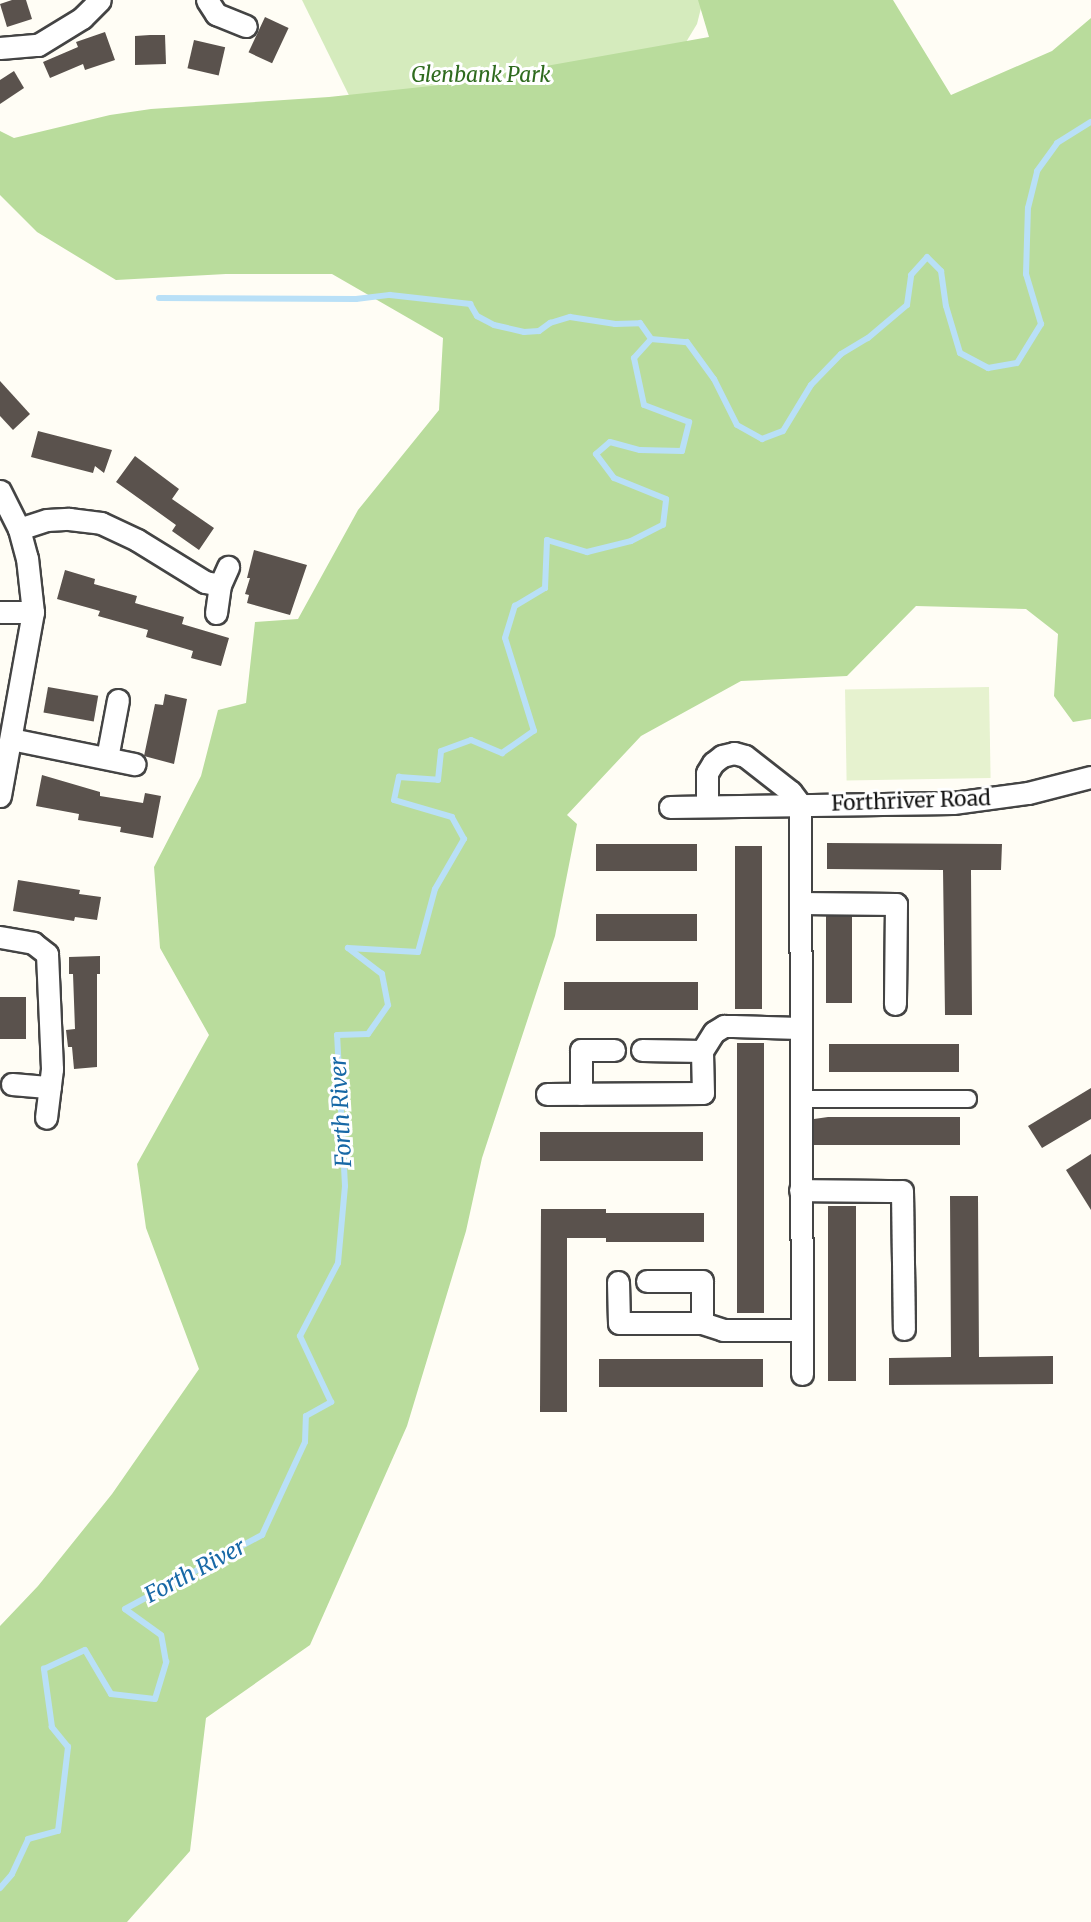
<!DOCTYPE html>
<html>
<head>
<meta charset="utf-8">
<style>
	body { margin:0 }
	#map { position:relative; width:1091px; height:1922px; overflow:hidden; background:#fffdf5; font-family:Merriweather,serif }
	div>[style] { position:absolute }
	.green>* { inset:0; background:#d5ebbd }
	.forest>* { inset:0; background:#b9dc9c }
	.pitch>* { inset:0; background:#e6f2cf; transform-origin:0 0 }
	.stream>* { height:6px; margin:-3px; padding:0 3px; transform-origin:3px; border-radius:3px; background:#b9e0f7 }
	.building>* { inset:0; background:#5a524d; transform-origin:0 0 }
	.roads { filter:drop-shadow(2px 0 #444) drop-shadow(-2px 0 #444) drop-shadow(0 2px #444) drop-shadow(0 -2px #444) }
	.pedestrian>* { height:16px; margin:-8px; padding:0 8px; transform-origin:8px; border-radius:8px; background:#fff }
	.minor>* { height:21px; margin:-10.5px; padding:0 10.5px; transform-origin:10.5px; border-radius:10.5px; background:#fff }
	span { translate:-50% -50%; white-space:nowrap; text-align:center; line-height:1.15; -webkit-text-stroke:6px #fff; paint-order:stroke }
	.park-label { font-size:21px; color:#2f6b1f; font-style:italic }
	.street-label { font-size:21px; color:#111 }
	.water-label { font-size:22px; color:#1768a6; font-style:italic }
</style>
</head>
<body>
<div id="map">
	<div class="green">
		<i style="clip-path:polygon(302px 0,703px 0,697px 24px,657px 90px,370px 138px)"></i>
	</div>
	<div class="forest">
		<i style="clip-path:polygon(698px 0,893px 0,951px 95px,1052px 51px,1091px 18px,1091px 719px,1073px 722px,1054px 696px,1058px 634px,1026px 609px,916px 606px,847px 676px,741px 681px,641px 736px,567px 815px,577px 824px,555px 936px,482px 1158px,466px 1231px,407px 1426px,310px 1645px,206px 1718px,190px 1851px,127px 1922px,0 1922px,0 1626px,38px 1586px,112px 1494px,199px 1369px,146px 1228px,137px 1164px,209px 1035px,160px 948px,154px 867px,201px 776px,218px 710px,246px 703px,255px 622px,298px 619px,358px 510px,439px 410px,443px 338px,332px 274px,226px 274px,116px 280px,37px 232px,0 195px,0 131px,14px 138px,110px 115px,151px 109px,329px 97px,440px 85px,709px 37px)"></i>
	</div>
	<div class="pitch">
		<i style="left:989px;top:687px;width:91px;height:144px;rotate:89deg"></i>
	</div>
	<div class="stream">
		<i style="left:159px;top:298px;width:197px;rotate:0.3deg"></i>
		<i style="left:356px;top:299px;width:34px;rotate:-7deg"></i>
		<i style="left:390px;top:295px;width:81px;rotate:6.4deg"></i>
		<i style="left:470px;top:304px;width:14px;rotate:60deg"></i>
		<i style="left:477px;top:316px;width:19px;rotate:28deg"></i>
		<i style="left:494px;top:325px;width:31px;rotate:13deg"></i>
		<i style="left:524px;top:332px;width:15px;rotate:-4deg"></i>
		<i style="left:539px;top:331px;width:14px;rotate:-36deg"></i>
		<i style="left:550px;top:323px;width:21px;rotate:-17deg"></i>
		<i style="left:570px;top:317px;width:46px;rotate:8.8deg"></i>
		<i style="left:615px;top:324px;width:25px;rotate:-2deg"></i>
		<i style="left:640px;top:323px;width:19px;rotate:55deg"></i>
		<i style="left:651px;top:339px;width:36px;rotate:5deg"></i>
		<i style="left:687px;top:342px;width:46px;rotate:53.9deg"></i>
		<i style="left:714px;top:379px;width:51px;rotate:63.4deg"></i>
		<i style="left:737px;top:425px;width:29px;rotate:29deg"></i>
		<i style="left:762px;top:439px;width:22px;rotate:-21deg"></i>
		<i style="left:783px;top:431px;width:54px;rotate:-58.7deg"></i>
		<i style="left:811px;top:385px;width:43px;rotate:-45.9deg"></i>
		<i style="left:841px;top:354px;width:31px;rotate:-31deg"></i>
		<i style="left:868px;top:338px;width:51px;rotate:-40.2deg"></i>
		<i style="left:907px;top:305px;width:30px;rotate:-82deg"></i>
		<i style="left:911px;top:275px;width:24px;rotate:-48deg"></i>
		<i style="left:927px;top:257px;width:20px;rotate:45deg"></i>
		<i style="left:941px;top:271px;width:35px;rotate:82deg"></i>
		<i style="left:946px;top:306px;width:49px;rotate:73.4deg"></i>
		<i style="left:960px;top:353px;width:32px;rotate:28deg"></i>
		<i style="left:988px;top:368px;width:29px;rotate:-10deg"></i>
		<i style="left:1017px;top:363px;width:46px;rotate:-58.4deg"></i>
		<i style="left:1041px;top:324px;width:52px;rotate:-106.7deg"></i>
		<i style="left:1026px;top:274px;width:66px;rotate:-88.3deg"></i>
		<i style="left:1028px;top:208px;width:38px;rotate:-76deg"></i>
		<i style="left:1037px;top:171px;width:34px;rotate:-54deg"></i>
		<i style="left:1057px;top:143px;width:40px;rotate:-32deg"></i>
		<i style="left:0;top:1888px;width:18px;rotate:-49deg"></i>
		<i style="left:12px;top:1874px;width:38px;rotate:-65deg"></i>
		<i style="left:28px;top:1839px;width:31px;rotate:-15deg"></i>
		<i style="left:58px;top:1831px;width:85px;rotate:-83.2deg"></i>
		<i style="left:68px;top:1747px;width:26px;rotate:-129deg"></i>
		<i style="left:52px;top:1727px;width:59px;rotate:-97.9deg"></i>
		<i style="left:44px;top:1669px;width:45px;rotate:-24.9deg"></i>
		<i style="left:85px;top:1650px;width:51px;rotate:59.4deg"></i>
		<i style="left:111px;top:1694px;width:44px;rotate:6.5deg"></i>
		<i style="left:155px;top:1699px;width:39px;rotate:-73deg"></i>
		<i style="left:166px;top:1662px;width:27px;rotate:-100deg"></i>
		<i style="left:161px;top:1635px;width:44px;rotate:-144.2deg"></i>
		<i style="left:125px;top:1609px;width:156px;rotate:-28.4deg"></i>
		<i style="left:262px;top:1535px;width:102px;rotate:-65.2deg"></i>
		<i style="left:305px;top:1442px;width:26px;rotate:-88deg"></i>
		<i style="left:306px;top:1416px;width:29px;rotate:-29deg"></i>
		<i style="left:331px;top:1402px;width:73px;rotate:-115.2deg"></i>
		<i style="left:300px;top:1336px;width:82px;rotate:-62.5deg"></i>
		<i style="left:338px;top:1263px;width:77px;rotate:-84.8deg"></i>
		<i style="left:345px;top:1186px;width:151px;rotate:-93deg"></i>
		<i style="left:337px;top:1035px;width:31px;rotate:-2deg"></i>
		<i style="left:368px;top:1034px;width:35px;rotate:-55deg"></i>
		<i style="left:388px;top:1005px;width:32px;rotate:-101deg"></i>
		<i style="left:382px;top:974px;width:43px;rotate:-142.6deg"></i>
		<i style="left:348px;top:948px;width:70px;rotate:3.3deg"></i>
		<i style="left:418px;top:952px;width:65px;rotate:-74.9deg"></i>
		<i style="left:435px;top:889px;width:58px;rotate:-59.9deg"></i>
		<i style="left:464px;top:839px;width:25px;rotate:-119deg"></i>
		<i style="left:452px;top:817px;width:60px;rotate:-163.7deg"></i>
		<i style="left:394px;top:800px;width:24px;rotate:-78deg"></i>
		<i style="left:399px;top:777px;width:39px;rotate:4deg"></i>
		<i style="left:438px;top:780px;width:29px;rotate:-84deg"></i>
		<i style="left:441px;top:751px;width:32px;rotate:-20deg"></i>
		<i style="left:471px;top:740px;width:34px;rotate:23deg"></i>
		<i style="left:502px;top:753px;width:39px;rotate:-35deg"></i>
		<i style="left:534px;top:731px;width:97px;rotate:-107.3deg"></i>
		<i style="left:505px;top:638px;width:34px;rotate:-73deg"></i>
		<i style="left:515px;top:606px;width:35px;rotate:-31deg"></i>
		<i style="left:545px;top:588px;width:48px;rotate:-87.6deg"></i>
		<i style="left:547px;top:540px;width:42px;rotate:16.7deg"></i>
		<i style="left:587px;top:552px;width:45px;rotate:-14deg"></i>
		<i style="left:631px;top:541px;width:36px;rotate:-27deg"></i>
		<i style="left:663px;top:525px;width:26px;rotate:-83deg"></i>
		<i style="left:666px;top:499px;width:56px;rotate:-158deg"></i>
		<i style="left:614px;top:478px;width:30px;rotate:-127deg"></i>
		<i style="left:596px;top:454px;width:18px;rotate:-41deg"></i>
		<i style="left:610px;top:442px;width:31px;rotate:15deg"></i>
		<i style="left:640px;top:450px;width:42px;rotate:1.4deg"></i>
		<i style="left:682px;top:451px;width:30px;rotate:-76deg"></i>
		<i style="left:689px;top:422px;width:48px;rotate:-159.3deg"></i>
		<i style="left:644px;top:405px;width:48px;rotate:-102deg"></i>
		<i style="left:634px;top:358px;width:25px;rotate:-48deg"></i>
	</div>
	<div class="building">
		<i style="clip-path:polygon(12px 0,26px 0,32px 19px,7px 27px,0 4px)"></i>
		<i style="left:265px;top:17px;width:26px;height:39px;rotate:25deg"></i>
		<i style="clip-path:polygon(105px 32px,115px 60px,85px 70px,83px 64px,50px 78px,43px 62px,78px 47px,76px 42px)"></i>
		<i style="clip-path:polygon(150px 35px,165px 35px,166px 64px,135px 65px,135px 36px)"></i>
		<i style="left:194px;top:40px;width:32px;height:29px;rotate:13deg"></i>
		<i style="clip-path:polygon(14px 71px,24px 88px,0 104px,0 80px)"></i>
		<i style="clip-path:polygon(0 381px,30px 414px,13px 430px,0 416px)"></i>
		<i style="clip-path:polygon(38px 431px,112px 450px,104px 473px,95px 466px,93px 473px,31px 457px)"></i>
		<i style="clip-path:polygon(135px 456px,179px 489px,172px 499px,214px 528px,199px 550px,172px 531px,176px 525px,116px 482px)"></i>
		<i style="clip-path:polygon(254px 550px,307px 565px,290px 615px,247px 603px,249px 595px,245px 594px,250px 578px,247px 578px)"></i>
		<i style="clip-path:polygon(65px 570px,95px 579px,94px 584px,137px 596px,135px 603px,184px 617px,182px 624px,229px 638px,221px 666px,191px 658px,193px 651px,146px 637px,148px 630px,98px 616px,100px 611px,57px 599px)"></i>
		<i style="left:48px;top:687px;width:51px;height:26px;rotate:10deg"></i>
		<i style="clip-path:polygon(165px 694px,187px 699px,174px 764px,144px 756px,155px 704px,163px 705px)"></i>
		<i style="clip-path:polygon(42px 775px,100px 792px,100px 796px,143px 803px,145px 793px,161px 796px,153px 838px,120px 832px,121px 827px,78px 820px,79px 814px,36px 806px)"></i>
		<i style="clip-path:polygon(827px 843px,1002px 844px,1001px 870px,971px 870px,972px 1015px,945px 1015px,943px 870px,827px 869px)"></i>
		<i style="left:596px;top:844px;width:101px;height:27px"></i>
		<i style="left:735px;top:846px;width:27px;height:163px"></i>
		<i style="clip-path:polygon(18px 880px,80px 890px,79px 894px,101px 897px,97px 920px,75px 917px,74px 921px,13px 911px)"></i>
		<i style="left:697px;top:914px;width:27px;height:101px;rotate:90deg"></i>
		<i style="left:826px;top:916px;width:26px;height:87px"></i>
		<i style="clip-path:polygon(100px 956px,100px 974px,97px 974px,97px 1067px,74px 1069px,72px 1047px,68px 1047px,66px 1030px,75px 1029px,73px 974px,69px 974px,69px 957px)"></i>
		<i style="left:698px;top:982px;width:28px;height:134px;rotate:90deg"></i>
		<i style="left:0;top:997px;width:26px;height:42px"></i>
		<i style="left:737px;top:1043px;width:27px;height:270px"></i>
		<i style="left:829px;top:1044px;width:130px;height:28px"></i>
		<i style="clip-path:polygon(1091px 1088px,1091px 1119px,1042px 1148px,1028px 1126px)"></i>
		<i style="clip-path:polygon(828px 1117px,960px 1117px,960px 1145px,814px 1145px,814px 1119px)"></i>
		<i style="left:540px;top:1132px;width:163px;height:29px"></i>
		<i style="clip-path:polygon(1091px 1154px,1091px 1210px,1066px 1170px)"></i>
		<i style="clip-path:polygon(950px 1196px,978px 1196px,979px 1357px,1053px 1356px,1053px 1384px,889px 1385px,889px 1358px,951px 1357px)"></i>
		<i style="left:828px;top:1206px;width:28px;height:175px"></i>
		<i style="clip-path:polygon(541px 1209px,606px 1209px,606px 1213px,704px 1213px,704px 1242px,606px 1242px,606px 1238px,567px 1238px,567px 1412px,540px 1412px)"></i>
		<i style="left:763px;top:1359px;width:28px;height:164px;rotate:90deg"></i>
	</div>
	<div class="roads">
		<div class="pedestrian">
			<i style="left:799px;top:1099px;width:169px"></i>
		</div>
		<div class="minor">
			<i style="left:207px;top:0;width:17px;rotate:57deg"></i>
			<i style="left:216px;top:14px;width:32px;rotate:22deg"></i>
			<i style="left:0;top:48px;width:38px;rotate:-5deg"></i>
			<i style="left:38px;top:45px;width:52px;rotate:-31.5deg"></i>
			<i style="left:82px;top:18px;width:25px;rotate:-45deg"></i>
			<i style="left:0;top:491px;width:42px;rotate:63.4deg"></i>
			<i style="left:19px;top:529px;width:30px;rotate:75deg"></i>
			<i style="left:27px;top:558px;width:54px;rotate:83.7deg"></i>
			<i style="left:33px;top:612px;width:187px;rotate:100.2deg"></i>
			<i style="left:19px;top:529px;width:29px;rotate:-18deg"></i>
			<i style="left:47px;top:520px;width:22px;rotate:-3deg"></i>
			<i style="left:69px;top:519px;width:32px;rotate:7deg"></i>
			<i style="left:101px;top:523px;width:40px;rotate:25deg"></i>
			<i style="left:137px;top:540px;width:80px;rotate:31.7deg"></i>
			<i style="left:205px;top:582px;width:15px;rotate:11deg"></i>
			<i style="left:0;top:612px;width:33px"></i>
			<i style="left:216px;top:613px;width:28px;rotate:-82deg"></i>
			<i style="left:220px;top:585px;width:20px;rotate:-66deg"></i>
			<i style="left:11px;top:739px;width:126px;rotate:11.5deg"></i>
			<i style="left:107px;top:758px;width:59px;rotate:-79.3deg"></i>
			<i style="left:707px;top:806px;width:33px;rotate:-90deg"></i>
			<i style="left:707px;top:773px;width:12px;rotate:-59deg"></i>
			<i style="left:713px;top:763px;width:11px;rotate:-38deg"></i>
			<i style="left:722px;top:756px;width:12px;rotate:-14deg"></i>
			<i style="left:734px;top:753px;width:11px;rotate:15deg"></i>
			<i style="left:745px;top:756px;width:58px;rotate:38deg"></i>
			<i style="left:791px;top:792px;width:15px;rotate:53deg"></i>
			<i style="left:800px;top:804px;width:570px;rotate:89.8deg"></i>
			<i style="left:670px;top:807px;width:283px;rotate:-0.8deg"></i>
			<i style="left:953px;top:803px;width:76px;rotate:-7.6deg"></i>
			<i style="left:1028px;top:793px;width:65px;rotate:-14.3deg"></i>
			<i style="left:800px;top:903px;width:96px;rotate:0.6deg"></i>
			<i style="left:896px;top:904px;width:100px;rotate:90.6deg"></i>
			<i style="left:0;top:937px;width:34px;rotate:10deg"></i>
			<i style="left:33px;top:943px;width:18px;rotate:38deg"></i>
			<i style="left:47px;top:954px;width:115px;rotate:87.5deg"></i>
			<i style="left:52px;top:1069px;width:49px;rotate:97deg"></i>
			<i style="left:642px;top:1050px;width:60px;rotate:1deg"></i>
			<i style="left:12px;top:1084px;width:38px;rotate:5deg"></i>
			<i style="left:547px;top:1094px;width:156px;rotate:-0.4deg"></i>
			<i style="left:703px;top:1093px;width:42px;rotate:-91.4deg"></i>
			<i style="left:702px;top:1051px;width:22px;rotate:-58deg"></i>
			<i style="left:714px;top:1032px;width:12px;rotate:-31deg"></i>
			<i style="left:724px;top:1026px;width:9px"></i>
			<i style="left:733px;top:1026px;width:66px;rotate:1.7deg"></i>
			<i style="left:581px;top:1094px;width:44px;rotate:-90deg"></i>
			<i style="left:581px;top:1050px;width:33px"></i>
			<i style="left:800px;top:1190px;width:102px;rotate:0.6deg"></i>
			<i style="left:902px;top:1191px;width:138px;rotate:89.2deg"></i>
			<i style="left:647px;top:1281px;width:55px"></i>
			<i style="left:702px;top:1281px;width:42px;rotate:90deg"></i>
			<i style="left:618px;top:1282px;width:41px;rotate:88.6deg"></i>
			<i style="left:619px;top:1323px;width:83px"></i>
			<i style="left:702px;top:1323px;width:22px;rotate:18deg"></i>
			<i style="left:723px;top:1330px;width:78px"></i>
		</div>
	</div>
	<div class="park-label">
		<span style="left:481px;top:75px">Glenbank Park</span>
	</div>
	<div class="street-label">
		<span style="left:911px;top:801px;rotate:-2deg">Forthriver Road</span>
	</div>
	<div class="water-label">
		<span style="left:341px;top:1112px;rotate:-93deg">Forth River</span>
		<span style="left:195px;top:1571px;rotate:-28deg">Forth River</span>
	</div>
</div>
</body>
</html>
